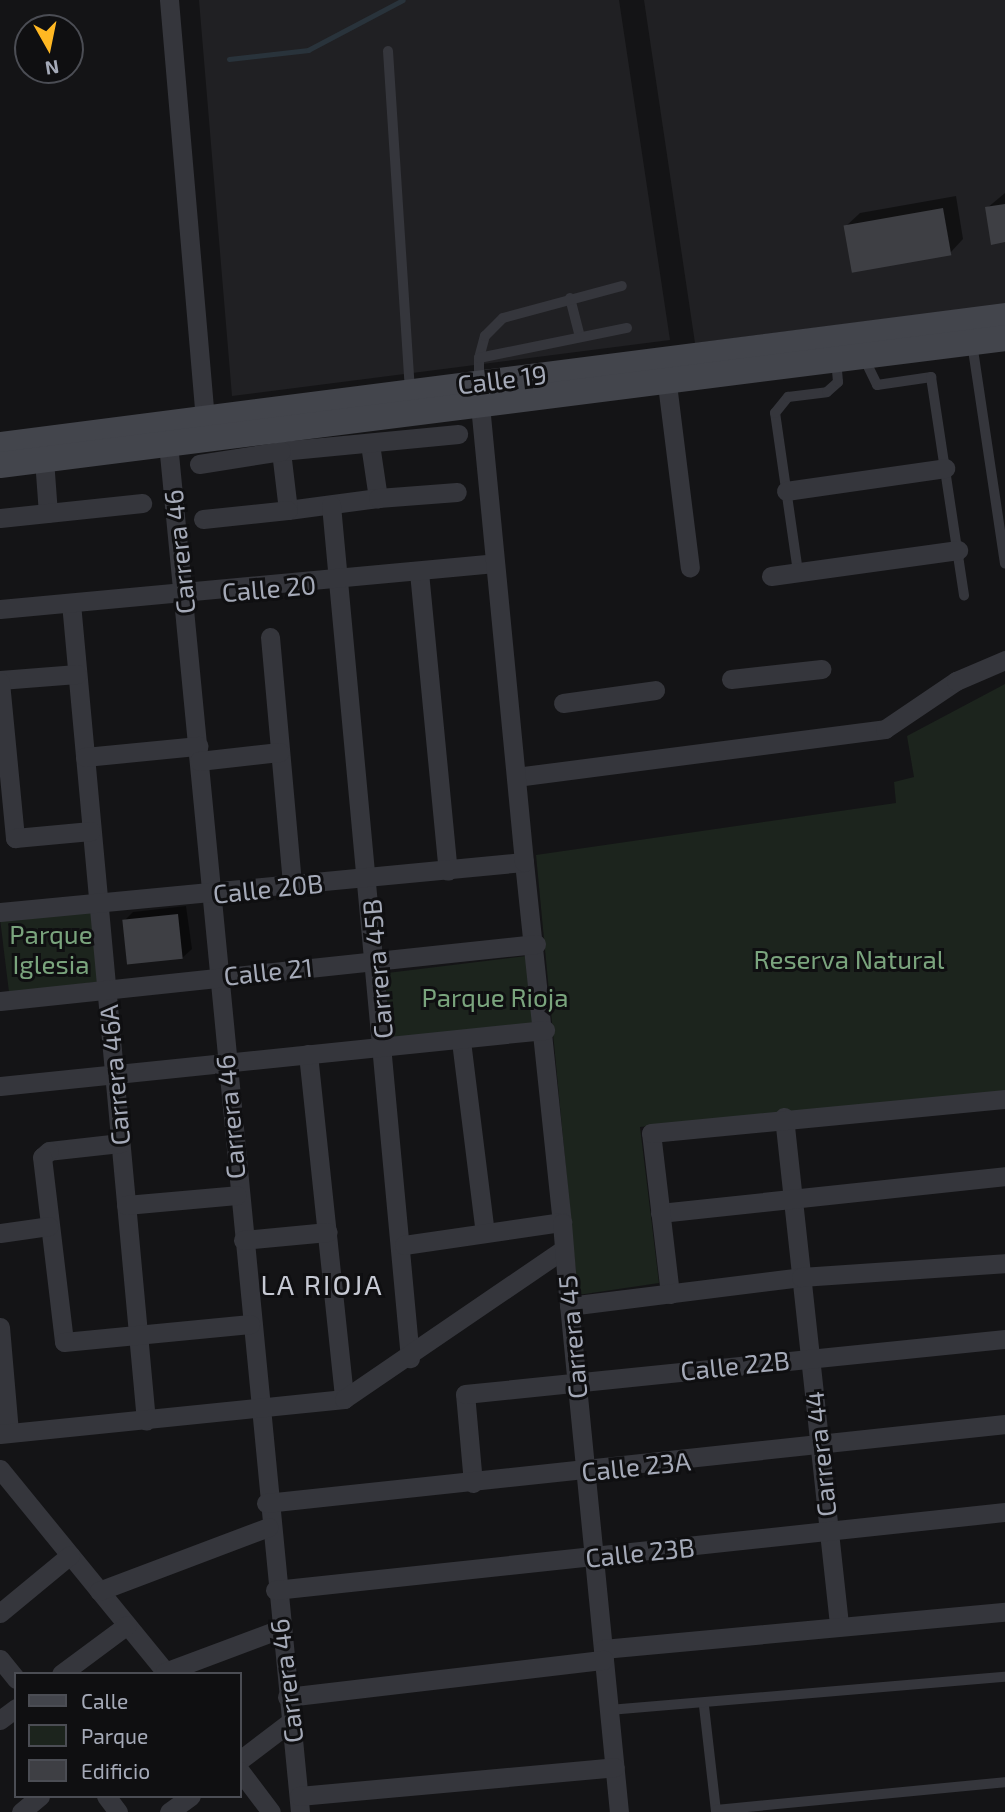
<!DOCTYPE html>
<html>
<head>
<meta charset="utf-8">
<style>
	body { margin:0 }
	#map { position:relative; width:1005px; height:1812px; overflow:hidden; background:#141416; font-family:"Exo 2",sans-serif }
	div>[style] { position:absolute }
	.built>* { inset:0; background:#202023 }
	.green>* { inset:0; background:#1c241d; transform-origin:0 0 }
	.shadow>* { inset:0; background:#0007 }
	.stream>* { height:5px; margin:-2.5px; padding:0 2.5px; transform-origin:2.5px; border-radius:2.5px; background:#29333b }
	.building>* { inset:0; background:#3e3f44; transform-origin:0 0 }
	.lane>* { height:10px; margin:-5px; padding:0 5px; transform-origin:5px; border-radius:5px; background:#35363c }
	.street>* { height:19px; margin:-9.5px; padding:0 9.5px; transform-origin:9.5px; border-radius:9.5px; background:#35363c }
	.secondary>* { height:26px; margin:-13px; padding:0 13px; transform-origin:13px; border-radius:13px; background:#43454c }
	.street-bridge>* { height:19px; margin:-9.5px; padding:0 9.5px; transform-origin:9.5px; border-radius:9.5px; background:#35363c }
	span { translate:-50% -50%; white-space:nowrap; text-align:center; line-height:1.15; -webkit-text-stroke:6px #0f0f11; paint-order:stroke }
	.street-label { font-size:26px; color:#a5aab8 }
	.park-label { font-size:26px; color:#7aa47d }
	.neighbourhood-label { font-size:28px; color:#c6c9d3; letter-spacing:2px }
	.legend { position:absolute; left:14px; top:1672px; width:228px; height:126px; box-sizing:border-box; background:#0f0f11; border:2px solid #4b4d54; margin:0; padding:9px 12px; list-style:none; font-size:21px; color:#a5aab8 }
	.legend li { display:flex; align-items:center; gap:14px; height:35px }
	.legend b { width:35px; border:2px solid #4b4d54 }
	.north { position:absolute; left:14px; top:14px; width:70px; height:70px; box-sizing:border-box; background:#0f0f11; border:2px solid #4b4d54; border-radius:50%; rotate:171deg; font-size:19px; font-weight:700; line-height:28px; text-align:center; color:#a5aab8 }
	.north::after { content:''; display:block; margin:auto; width:24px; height:32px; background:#ffb823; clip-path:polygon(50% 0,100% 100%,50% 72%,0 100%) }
</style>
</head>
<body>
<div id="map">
	<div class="built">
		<i style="clip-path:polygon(199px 0,619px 0,670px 340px,232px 396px)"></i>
		<i style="clip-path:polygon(644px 0,1005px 0,1005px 304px,695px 343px)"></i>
	</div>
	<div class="green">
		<i style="clip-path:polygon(1005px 684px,1005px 1092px,640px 1127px,659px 1283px,578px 1295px,536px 855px,896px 803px,894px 782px,914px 777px,907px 736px)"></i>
		<i style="left:91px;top:905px;width:77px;height:92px;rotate:83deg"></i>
		<i style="left:526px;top:956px;width:72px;height:144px;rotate:83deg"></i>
	</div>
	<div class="shadow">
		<i style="clip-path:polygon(1005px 193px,1005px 241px,987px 208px)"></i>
		<i style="clip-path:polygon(956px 196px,963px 239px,950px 253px,846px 226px,860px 213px)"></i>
		<i style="clip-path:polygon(186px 906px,192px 949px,182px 958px,124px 921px,133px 912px)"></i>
	</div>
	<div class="stream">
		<i style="left:229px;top:59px;width:80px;rotate:-6.5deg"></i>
		<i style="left:308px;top:50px;width:107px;rotate:-27.8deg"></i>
	</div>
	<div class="building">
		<i style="clip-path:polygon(1005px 204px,1005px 242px,991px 245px,985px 207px)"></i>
		<i style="left:943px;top:208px;width:48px;height:101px;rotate:80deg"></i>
		<i style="left:178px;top:914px;width:45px;height:56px;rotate:84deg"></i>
	</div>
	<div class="lane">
		<i style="left:388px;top:51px;width:340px;rotate:86.3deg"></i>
		<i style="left:570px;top:298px;width:40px;rotate:75.6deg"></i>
		<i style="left:972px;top:343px;width:223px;rotate:81.5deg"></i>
		<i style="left:479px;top:358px;width:23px;rotate:-75deg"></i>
		<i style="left:485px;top:336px;width:25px;rotate:-45deg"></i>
		<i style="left:503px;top:318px;width:123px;rotate:-15.1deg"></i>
		<i style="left:864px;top:358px;width:30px;rotate:64deg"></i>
		<i style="left:877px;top:385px;width:55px;rotate:-8.4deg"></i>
		<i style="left:931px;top:377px;width:221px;rotate:81.4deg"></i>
		<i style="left:479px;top:381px;width:23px;rotate:-90deg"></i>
		<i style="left:479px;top:358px;width:151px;rotate:-11.5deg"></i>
		<i style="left:798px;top:572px;width:161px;rotate:-98.2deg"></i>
		<i style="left:775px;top:413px;width:21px;rotate:-51deg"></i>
		<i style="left:788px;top:397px;width:39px;rotate:-7deg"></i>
		<i style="left:827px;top:392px;width:15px;rotate:-42deg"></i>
		<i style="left:838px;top:382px;width:23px;rotate:-95deg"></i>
		<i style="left:704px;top:1706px;width:107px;rotate:83.5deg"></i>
		<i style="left:609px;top:1710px;width:397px;rotate:-4.8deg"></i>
		<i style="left:716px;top:1810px;width:290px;rotate:-5.5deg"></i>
	</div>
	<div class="street">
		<i style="left:169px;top:0;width:434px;rotate:85.1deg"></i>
		<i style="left:666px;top:376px;width:193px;rotate:82.9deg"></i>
		<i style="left:167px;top:433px;width:1385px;rotate:84.49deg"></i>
		<i style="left:370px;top:444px;width:55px;rotate:81.6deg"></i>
		<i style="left:378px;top:498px;width:91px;rotate:172.4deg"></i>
		<i style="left:288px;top:510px;width:59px;rotate:-96.8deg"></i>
		<i style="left:281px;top:451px;width:178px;rotate:-5.5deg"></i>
		<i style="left:44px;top:459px;width:54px;rotate:85.8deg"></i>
		<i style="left:199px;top:464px;width:83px;rotate:-9deg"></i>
		<i style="left:786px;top:491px;width:161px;rotate:-8.2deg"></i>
		<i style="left:378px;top:498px;width:79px;rotate:-4.3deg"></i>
		<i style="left:331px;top:505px;width:857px;rotate:84.71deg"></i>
		<i style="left:0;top:518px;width:143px;rotate:-6deg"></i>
		<i style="left:203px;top:519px;width:85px;rotate:-6deg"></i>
		<i style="left:419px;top:572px;width:300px;rotate:84.5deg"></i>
		<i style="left:771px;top:576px;width:189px;rotate:-7.9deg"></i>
		<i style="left:71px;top:603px;width:821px;rotate:84.76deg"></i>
		<i style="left:0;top:609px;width:497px;rotate:-5.3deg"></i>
		<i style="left:270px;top:637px;width:249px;rotate:84.9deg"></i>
		<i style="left:731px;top:679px;width:91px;rotate:-6.3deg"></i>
		<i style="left:0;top:680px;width:77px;rotate:-4.5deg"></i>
		<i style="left:0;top:682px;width:157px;rotate:84.5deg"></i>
		<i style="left:15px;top:838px;width:76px;rotate:-5.3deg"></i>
		<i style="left:563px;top:703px;width:93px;rotate:-8deg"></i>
		<i style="left:85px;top:757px;width:114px;rotate:-5.6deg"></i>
		<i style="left:199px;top:761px;width:81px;rotate:-6.4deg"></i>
		<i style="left:516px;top:777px;width:372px;rotate:-7.4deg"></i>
		<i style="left:885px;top:729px;width:86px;rotate:-34.1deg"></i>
		<i style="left:956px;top:681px;width:53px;rotate:-23.2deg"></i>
		<i style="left:524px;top:862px;width:363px;rotate:84deg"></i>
		<i style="left:0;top:912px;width:526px;rotate:-5.45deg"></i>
		<i style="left:524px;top:862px;width:461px;rotate:-95.5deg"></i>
		<i style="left:0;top:1001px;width:539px;rotate:-6.07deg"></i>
		<i style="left:461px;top:1041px;width:193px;rotate:82.9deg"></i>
		<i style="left:308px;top:1054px;width:347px;rotate:84deg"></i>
		<i style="left:0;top:1086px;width:548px;rotate:-5.87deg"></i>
		<i style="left:784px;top:1117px;width:510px;rotate:83.81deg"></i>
		<i style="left:120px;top:1143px;width:71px;rotate:173.6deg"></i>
		<i style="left:49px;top:1151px;width:9px;rotate:139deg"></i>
		<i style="left:42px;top:1157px;width:186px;rotate:83.2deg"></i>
		<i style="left:64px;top:1342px;width:187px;rotate:-5.5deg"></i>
		<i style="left:126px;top:1205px;width:111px;rotate:-5.1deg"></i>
		<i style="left:660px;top:1213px;width:347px;rotate:-6.1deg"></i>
		<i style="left:0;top:1233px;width:49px;rotate:-8.1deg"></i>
		<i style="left:243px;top:1240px;width:85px;rotate:-5.4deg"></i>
		<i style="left:404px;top:1245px;width:160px;rotate:-8.3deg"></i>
		<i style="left:567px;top:1284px;width:531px;rotate:84.38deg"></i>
		<i style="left:670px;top:1294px;width:162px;rotate:-96.7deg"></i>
		<i style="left:651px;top:1133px;width:356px;rotate:-5.5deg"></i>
		<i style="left:569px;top:1306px;width:234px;rotate:-7.1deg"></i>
		<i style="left:801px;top:1277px;width:204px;rotate:-3.9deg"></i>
		<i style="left:0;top:1327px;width:105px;rotate:85.1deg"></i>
		<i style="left:0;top:1434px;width:346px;rotate:-5.8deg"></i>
		<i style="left:344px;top:1399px;width:266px;rotate:-34.3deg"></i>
		<i style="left:0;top:1469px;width:264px;rotate:50.8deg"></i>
		<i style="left:473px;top:1483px;width:89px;rotate:-95.1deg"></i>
		<i style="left:465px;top:1394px;width:543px;rotate:-5.82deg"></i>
		<i style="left:266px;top:1503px;width:743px;rotate:-6.1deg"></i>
		<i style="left:275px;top:1590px;width:734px;rotate:-6.1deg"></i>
		<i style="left:99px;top:1591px;width:181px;rotate:-20.7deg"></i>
		<i style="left:0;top:1613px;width:91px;rotate:-39.6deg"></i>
		<i style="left:603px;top:1649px;width:404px;rotate:-5.3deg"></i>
		<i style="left:0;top:1659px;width:26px;rotate:51deg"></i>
		<i style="left:165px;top:1672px;width:123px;rotate:-20.5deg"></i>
		<i style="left:61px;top:1674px;width:82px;rotate:-36.6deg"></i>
		<i style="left:287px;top:1697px;width:319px;rotate:-6.7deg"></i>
		<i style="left:0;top:1720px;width:20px;rotate:-37deg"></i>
		<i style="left:240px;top:1760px;width:63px;rotate:-37.2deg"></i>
		<i style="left:240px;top:1771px;width:51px;rotate:52.9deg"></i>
		<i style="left:106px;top:1796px;width:20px;rotate:53deg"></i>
		<i style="left:299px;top:1796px;width:317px;rotate:-5.2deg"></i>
		<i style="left:21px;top:1812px;width:25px;rotate:-40deg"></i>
		<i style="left:169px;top:1812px;width:27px;rotate:-36deg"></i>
	</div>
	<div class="secondary">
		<i style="left:0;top:445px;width:1013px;rotate:-7.31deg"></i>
		<i style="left:0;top:465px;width:1013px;rotate:-7.2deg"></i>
	</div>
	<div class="street-bridge">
		<i style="left:562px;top:1223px;width:61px;rotate:85.3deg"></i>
	</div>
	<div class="street-label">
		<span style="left:502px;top:379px;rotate:-7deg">Calle 19</span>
		<span style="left:179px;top:552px;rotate:-96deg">Carrera 46</span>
		<span style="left:269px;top:588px;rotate:-5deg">Calle 20</span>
		<span style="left:268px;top:888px;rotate:-6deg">Calle 20B</span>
		<span style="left:377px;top:969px;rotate:-95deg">Carrera 45B</span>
		<span style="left:268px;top:971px;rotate:-6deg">Calle 21</span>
		<span style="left:114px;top:1075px;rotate:-95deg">Carrera 46A</span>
		<span style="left:230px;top:1117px;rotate:-95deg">Carrera 46</span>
		<span style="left:572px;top:1337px;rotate:-95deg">Carrera 45</span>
		<span style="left:735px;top:1365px;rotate:-6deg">Calle 22B</span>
		<span style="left:820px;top:1454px;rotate:-96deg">Carrera 44</span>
		<span style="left:636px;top:1466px;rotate:-6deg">Calle 23A</span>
		<span style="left:640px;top:1552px;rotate:-6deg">Calle 23B</span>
		<span style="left:286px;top:1681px;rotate:-97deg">Carrera 46</span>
	</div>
	<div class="park-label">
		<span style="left:51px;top:949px">Parque<br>Iglesia</span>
		<span style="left:849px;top:959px">Reserva Natural</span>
		<span style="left:495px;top:997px">Parque Rioja</span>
	</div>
	<div class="neighbourhood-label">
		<span style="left:322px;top:1284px">LA RIOJA</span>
	</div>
	<ul class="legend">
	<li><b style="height:9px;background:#43454c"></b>Calle</li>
	<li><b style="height:19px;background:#1c241d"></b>Parque</li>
	<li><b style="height:19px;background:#3e3f44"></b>Edificio</li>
	</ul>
	<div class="north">N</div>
</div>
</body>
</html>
